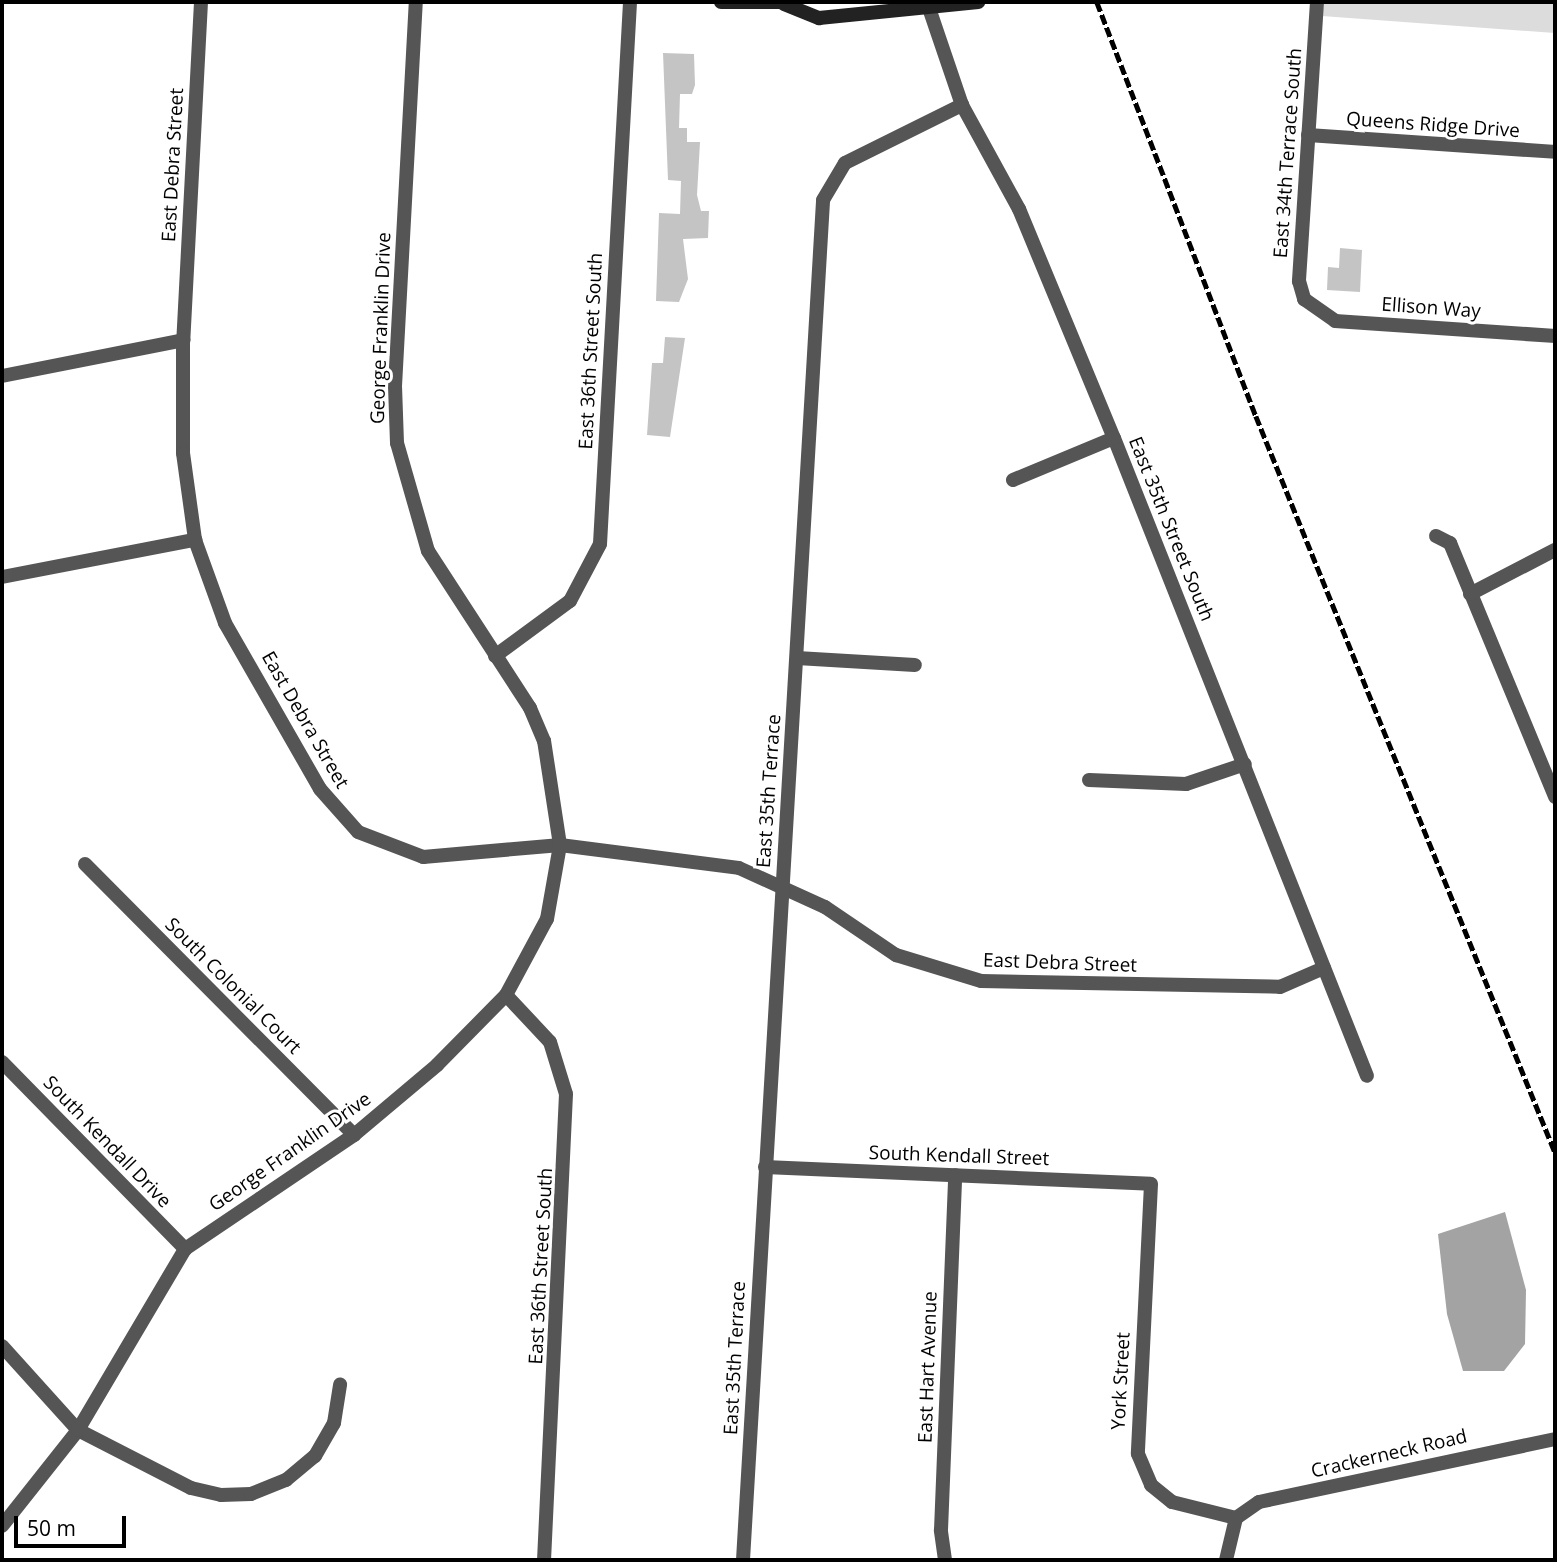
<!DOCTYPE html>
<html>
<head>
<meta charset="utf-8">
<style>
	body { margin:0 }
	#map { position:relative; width:1557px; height:1562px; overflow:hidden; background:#fff; font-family:"Open Sans",sans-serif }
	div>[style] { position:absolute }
	.green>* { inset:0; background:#dcdcdc }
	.water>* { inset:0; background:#a3a3a3 }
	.building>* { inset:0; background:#c4c4c4 }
	.minor>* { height:14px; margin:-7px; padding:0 7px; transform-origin:7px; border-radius:7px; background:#555 }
	.secondary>* { height:14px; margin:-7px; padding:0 7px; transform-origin:7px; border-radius:7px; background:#222 }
	.rail>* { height:4.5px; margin-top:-2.25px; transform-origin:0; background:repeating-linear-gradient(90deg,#000 0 10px,transparent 0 13.5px) }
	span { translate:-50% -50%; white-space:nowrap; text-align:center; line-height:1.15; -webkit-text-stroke:6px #fff; paint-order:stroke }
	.street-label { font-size:19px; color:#000 }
	.frame { position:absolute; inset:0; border:4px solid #000; pointer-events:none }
	.scale { position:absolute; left:14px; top:1516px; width:112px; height:32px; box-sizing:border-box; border:4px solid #000; border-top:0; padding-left:9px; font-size:21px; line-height:24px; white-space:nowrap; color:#000; -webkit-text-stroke:5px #fff; paint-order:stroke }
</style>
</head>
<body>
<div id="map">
	<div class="green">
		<i style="clip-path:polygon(1324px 2px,1555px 2px,1555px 33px,1322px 16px)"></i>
	</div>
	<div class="water">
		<i style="clip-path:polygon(1505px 1212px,1526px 1290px,1525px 1344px,1504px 1371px,1463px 1371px,1447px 1314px,1438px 1234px)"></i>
	</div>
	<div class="building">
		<i style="clip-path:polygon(663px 53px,694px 54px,695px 85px,692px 94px,680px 94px,679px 128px,687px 128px,687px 142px,700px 142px,697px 195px,701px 211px,709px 211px,708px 238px,683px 239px,688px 279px,679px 302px,656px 301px,659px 213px,680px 214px,681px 181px,668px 180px)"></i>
		<i style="clip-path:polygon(1340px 248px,1362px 250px,1360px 292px,1327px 290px,1328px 267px,1339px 268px)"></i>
		<i style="clip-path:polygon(665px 337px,685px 338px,670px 437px,647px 435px,652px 363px,663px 363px)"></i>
	</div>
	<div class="minor">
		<i style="left:201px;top:2px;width:338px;rotate:93deg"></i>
		<i style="left:183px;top:340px;width:113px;rotate:90deg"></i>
		<i style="left:183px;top:453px;width:88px;rotate:82.1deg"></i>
		<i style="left:195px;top:540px;width:88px;rotate:70.1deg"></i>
		<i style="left:225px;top:623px;width:191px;rotate:60.2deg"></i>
		<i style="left:320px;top:789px;width:57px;rotate:48.5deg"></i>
		<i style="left:358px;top:832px;width:70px;rotate:21deg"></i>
		<i style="left:423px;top:857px;width:138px;rotate:-5deg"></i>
		<i style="left:560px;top:845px;width:180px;rotate:7.3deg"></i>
		<i style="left:739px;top:868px;width:94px;rotate:24.4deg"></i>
		<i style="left:825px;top:907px;width:86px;rotate:34.1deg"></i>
		<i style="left:896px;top:955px;width:89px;rotate:17deg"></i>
		<i style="left:981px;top:981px;width:299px;rotate:1.1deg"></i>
		<i style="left:1280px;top:987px;width:48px;rotate:-23.4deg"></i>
		<i style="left:1317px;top:2px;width:280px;rotate:93.7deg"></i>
		<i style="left:1299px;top:281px;width:19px;rotate:74deg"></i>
		<i style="left:1304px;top:299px;width:38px;rotate:35deg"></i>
		<i style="left:1335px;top:321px;width:221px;rotate:3.9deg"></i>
		<i style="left:930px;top:11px;width:99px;rotate:71.2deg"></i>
		<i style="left:962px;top:105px;width:119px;rotate:61.3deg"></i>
		<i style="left:1019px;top:209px;width:248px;rotate:67.5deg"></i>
		<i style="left:1114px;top:438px;width:686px;rotate:68.37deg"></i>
		<i style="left:1308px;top:135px;width:248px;rotate:3.9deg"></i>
		<i style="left:2px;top:376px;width:185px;rotate:-11.2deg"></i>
		<i style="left:1013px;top:480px;width:109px;rotate:-22.6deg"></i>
		<i style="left:1436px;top:536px;width:16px;rotate:27deg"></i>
		<i style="left:1450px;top:543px;width:275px;rotate:67.5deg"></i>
		<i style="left:2px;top:577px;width:197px;rotate:-10.9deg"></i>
		<i style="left:1470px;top:594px;width:96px;rotate:-27.4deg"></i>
		<i style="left:495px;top:656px;width:93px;rotate:-36.3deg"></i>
		<i style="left:570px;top:601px;width:64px;rotate:-62.2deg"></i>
		<i style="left:600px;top:544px;width:543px;rotate:-86.83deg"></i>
		<i style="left:797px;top:658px;width:118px;rotate:3.4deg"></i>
		<i style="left:1089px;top:780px;width:97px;rotate:2.4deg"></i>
		<i style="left:1186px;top:784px;width:62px;rotate:-18.7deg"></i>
		<i style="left:85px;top:864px;width:382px;rotate:45.2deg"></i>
		<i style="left:506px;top:995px;width:64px;rotate:46.9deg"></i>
		<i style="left:550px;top:1042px;width:54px;rotate:72.9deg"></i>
		<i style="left:566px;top:1094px;width:467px;rotate:92.7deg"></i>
		<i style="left:2px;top:1062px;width:262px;rotate:45.6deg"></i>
		<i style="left:765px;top:1167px;width:386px;rotate:2.5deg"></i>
		<i style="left:1151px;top:1184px;width:270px;rotate:92.8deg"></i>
		<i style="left:1138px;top:1454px;width:34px;rotate:67deg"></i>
		<i style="left:1151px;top:1485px;width:27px;rotate:39deg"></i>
		<i style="left:1172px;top:1502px;width:66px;rotate:14deg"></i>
		<i style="left:2px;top:1346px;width:113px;rotate:47.9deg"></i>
		<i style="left:78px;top:1430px;width:127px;rotate:27.2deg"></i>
		<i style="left:191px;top:1488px;width:31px;rotate:13deg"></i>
		<i style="left:221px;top:1495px;width:30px;rotate:-2deg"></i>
		<i style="left:251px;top:1494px;width:38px;rotate:-22deg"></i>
		<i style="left:286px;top:1480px;width:38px;rotate:-40deg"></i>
		<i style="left:315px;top:1456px;width:38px;rotate:-60deg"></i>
		<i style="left:334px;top:1423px;width:39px;rotate:-81deg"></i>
		<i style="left:1236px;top:1518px;width:28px;rotate:-35deg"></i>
		<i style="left:1259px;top:1502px;width:303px;rotate:-12deg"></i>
		<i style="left:2px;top:1526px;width:122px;rotate:-51.6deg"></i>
		<i style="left:78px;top:1430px;width:210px;rotate:-59.4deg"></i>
		<i style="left:185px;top:1249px;width:204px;rotate:-34deg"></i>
		<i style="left:354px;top:1135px;width:109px;rotate:-40.1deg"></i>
		<i style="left:437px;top:1065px;width:98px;rotate:-45.4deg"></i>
		<i style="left:506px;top:995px;width:86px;rotate:-61.7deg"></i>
		<i style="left:547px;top:919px;width:75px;rotate:-80deg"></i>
		<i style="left:560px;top:845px;width:105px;rotate:-98.7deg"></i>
		<i style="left:544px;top:741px;width:36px;rotate:-113deg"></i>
		<i style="left:530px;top:708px;width:187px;rotate:-123deg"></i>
		<i style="left:428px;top:551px;width:112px;rotate:-106deg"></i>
		<i style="left:397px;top:443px;width:57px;rotate:-92deg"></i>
		<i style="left:395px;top:386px;width:385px;rotate:-86.9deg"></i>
		<i style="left:743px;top:1560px;width:1362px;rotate:-86.63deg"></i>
		<i style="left:823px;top:200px;width:43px;rotate:-59.3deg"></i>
		<i style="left:845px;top:163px;width:131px;rotate:-26.4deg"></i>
		<i style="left:945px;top:1560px;width:30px;rotate:-98deg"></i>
		<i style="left:941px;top:1530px;width:355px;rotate:-87.7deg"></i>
		<i style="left:1226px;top:1560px;width:43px;rotate:-76.6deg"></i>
	</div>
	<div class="secondary">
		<i style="left:721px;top:2px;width:72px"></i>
		<i style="left:784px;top:4px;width:38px;rotate:22deg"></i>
		<i style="left:819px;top:18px;width:160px;rotate:-5.7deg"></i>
	</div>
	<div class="rail">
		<i style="left:1097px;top:2px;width:443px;rotate:69deg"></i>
		<i style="left:1256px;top:416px;width:794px;rotate:67.89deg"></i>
	</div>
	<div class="street-label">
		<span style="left:1433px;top:125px;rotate:4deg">Queens Ridge Drive</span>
		<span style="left:1288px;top:153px;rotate:-86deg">East 34th Terrace South</span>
		<span style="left:173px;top:165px;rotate:-87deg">East Debra Street</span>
		<span style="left:1431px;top:308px;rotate:4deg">Ellison Way</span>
		<span style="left:381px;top:328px;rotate:-88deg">George Franklin Drive</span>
		<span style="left:591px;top:351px;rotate:-87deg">East 36th Street South</span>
		<span style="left:1171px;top:529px;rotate:68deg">East 35th Street South</span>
		<span style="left:305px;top:720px;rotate:60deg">East Debra Street</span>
		<span style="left:769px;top:791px;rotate:-86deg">East 35th Terrace</span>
		<span style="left:1060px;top:963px;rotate:2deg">East Debra Street</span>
		<span style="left:233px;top:986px;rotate:45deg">South Colonial Court</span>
		<span style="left:107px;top:1142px;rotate:46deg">South Kendall Drive</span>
		<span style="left:290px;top:1152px;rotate:-35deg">George Franklin Drive</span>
		<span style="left:959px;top:1156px;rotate:2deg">South Kendall Street</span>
		<span style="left:541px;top:1266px;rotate:-87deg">East 36th Street South</span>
		<span style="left:735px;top:1358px;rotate:-87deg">East 35th Terrace</span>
		<span style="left:928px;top:1367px;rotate:-88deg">East Hart Avenue</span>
		<span style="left:1121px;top:1381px;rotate:-87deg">York Street</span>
		<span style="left:1389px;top:1454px;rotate:-13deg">Crackerneck Road</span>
	</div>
	<div class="frame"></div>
	<div class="scale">50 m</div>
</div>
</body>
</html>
